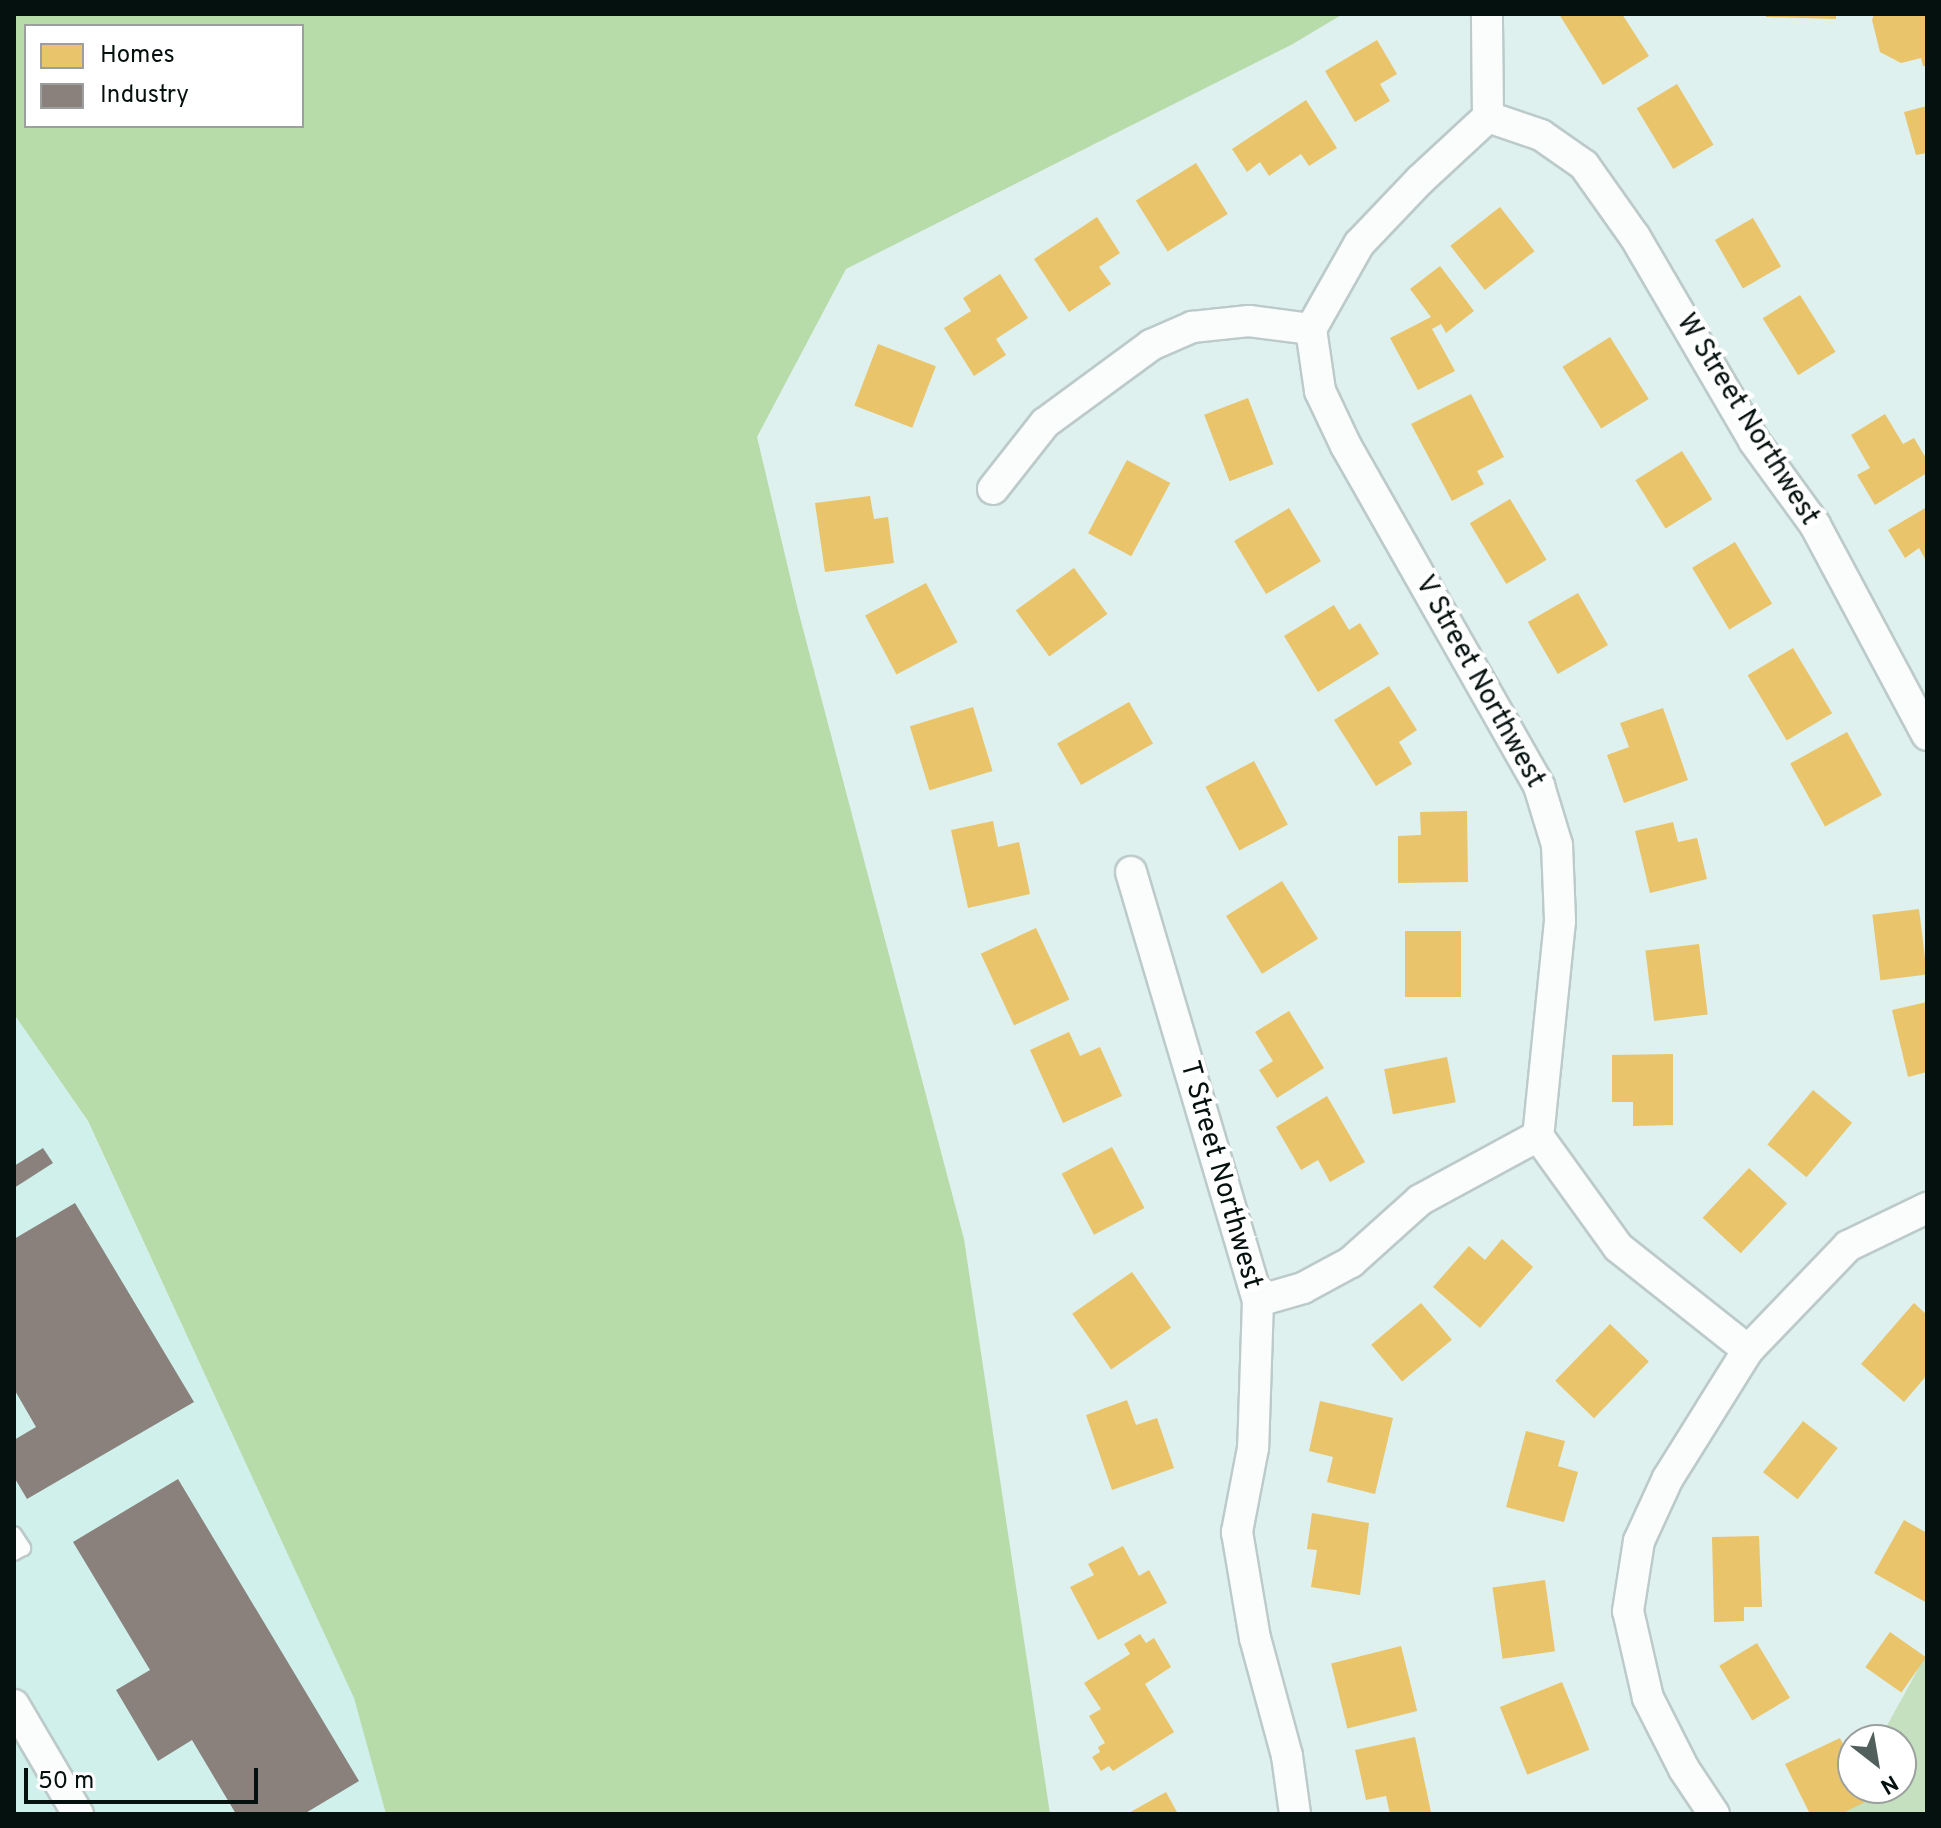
<!DOCTYPE html>
<html>
<head>
<meta charset="utf-8">
<style>
	body { margin:0 }
	#map { position:relative; width:1941px; height:1828px; overflow:hidden; background:#def1ee; font-family:Overpass,sans-serif }
	div>[style] { position:absolute }
	.built>* { inset:0; background:#cff0eb }
	.green>* { inset:0; background:#c5e0bf }
	.forest>* { inset:0; background:#b8dbaa }
	.homes>* { inset:0; background:#e9c46a; transform-origin:0 0 }
	.industry>* { inset:0; background:#8a817c }
	.roads { filter:drop-shadow(2px 0 #bccac9) drop-shadow(-2px 0 #bccac9) drop-shadow(0 2px #bccac9) drop-shadow(0 -2px #bccac9) }
	.service>* { height:14px; margin:-7px; padding:0 7px; transform-origin:7px; border-radius:7px; background:#fafdfc }
	.minor>* { height:30px; margin:-15px; padding:0 15px; transform-origin:15px; border-radius:15px; background:#fafdfc }
	span { translate:-50% -50%; white-space:nowrap; text-align:center; line-height:1.15; -webkit-text-stroke:8px #fff; paint-order:stroke }
	.street-label { font-size:28px; color:#05110f }
	.frame { position:absolute; inset:0; border:16px solid #05110f; pointer-events:none }
	.legend { position:absolute; left:24px; top:24px; width:280px; height:104px; box-sizing:border-box; background:#fff; border:2px solid #9ba09f; margin:0; padding:10px 14px; list-style:none; font-size:24px; color:#05110f }
	.legend li { display:flex; align-items:center; gap:16px; height:40px }
	.legend b { width:40px; border:2px solid #9ba09f }
	.north { position:absolute; left:1837px; top:1724px; width:80px; height:80px; box-sizing:border-box; background:#fff; border:2px solid #9ba09f; border-radius:50%; rotate:149deg; font-size:22px; font-weight:700; line-height:32px; text-align:center; color:#05110f }
	.north::after { content:''; display:block; margin:auto; width:28px; height:36px; background:#515f5d; clip-path:polygon(50% 0,100% 100%,50% 72%,0 100%) }
	.scale { position:absolute; left:24px; top:1768px; width:234px; height:36px; box-sizing:border-box; border:4px solid #05110f; border-top:0; padding-left:10px; font-size:24px; line-height:28px; white-space:nowrap; color:#05110f; -webkit-text-stroke:6px #fff; paint-order:stroke }
</style>
</head>
<body>
<div id="map">
	<div class="built">
		<i style="clip-path:polygon(14px 1014px,87px 1121px,354px 1698px,386px 1814px,14px 1814px)"></i>
	</div>
	<div class="green">
		<i style="clip-path:polygon(1927px 1653px,1927px 1814px,1838px 1814px,1853px 1788px,1901px 1788px,1901px 1740px,1879px 1740px)"></i>
	</div>
	<div class="forest">
		<i style="clip-path:polygon(evenodd,14px 14px,1343px 14px,1291px 45px,846px 269px,757px 437px,798px 610px,964px 1239px,1050px 1814px,386px 1814px,354px 1698px,88px 1121px,14px 1014px,14px 14px,26px 26px,302px 26px,302px 126px,26px 126px,26px 26px)"></i>
	</div>
	<div class="homes">
		<i style="clip-path:polygon(1559px 14px,1622px 14px,1649px 56px,1603px 85px)"></i>
		<i style="clip-path:polygon(1766px 14px,1836px 14px,1836px 19px,1766px 17px)"></i>
		<i style="clip-path:polygon(1874px 14px,1927px 14px,1927px 66px,1923px 66px,1921px 58px,1901px 63px,1880px 52px,1872px 20px)"></i>
		<i style="clip-path:polygon(1377px 40px,1397px 74px,1380px 84px,1390px 101px,1355px 122px,1325px 71px)"></i>
		<i style="left:1677px;top:84px;width:71px;height:47px;rotate:59deg"></i>
		<i style="clip-path:polygon(1306px 100px,1337px 148px,1309px 166px,1301px 154px,1269px 176px,1260px 162px,1247px 172px,1232px 149px)"></i>
		<i style="clip-path:polygon(1927px 106px,1927px 153px,1916px 155px,1904px 112px)"></i>
		<i style="left:1196px;top:163px;width:60px;height:71px;rotate:58deg"></i>
		<i style="left:1500px;top:207px;width:56px;height:63px;rotate:52deg"></i>
		<i style="clip-path:polygon(1097px 217px,1120px 253px,1099px 267px,1111px 284px,1069px 312px,1034px 259px)"></i>
		<i style="left:1753px;top:218px;width:56px;height:44px;rotate:60deg"></i>
		<i style="clip-path:polygon(1440px 266px,1474px 311px,1446px 333px,1441px 324px,1432px 329px,1455px 371px,1418px 390px,1390px 338px,1431px 317px,1410px 289px)"></i>
		<i style="clip-path:polygon(1000px 274px,1028px 318px,996px 339px,1006px 355px,974px 376px,944px 328px,971px 311px,963px 298px)"></i>
		<i style="left:1800px;top:295px;width:67px;height:44px;rotate:58deg"></i>
		<i style="left:1610px;top:337px;width:73px;height:56px;rotate:58deg"></i>
		<i style="left:878px;top:344px;width:62px;height:66px;rotate:21deg"></i>
		<i style="clip-path:polygon(1471px 394px,1504px 457px,1477px 471px,1484px 484px,1452px 501px,1411px 424px)"></i>
		<i style="left:1248px;top:398px;width:71px;height:47px;rotate:69deg"></i>
		<i style="clip-path:polygon(1885px 414px,1903px 444px,1914px 438px,1927px 460px,1927px 473px,1875px 505px,1857px 475px,1870px 468px,1851px 435px)"></i>
		<i style="left:1682px;top:451px;width:57px;height:55px;rotate:58deg"></i>
		<i style="left:1127px;top:460px;width:49px;height:83px;rotate:28deg"></i>
		<i style="clip-path:polygon(870px 496px,874px 519px,888px 517px,894px 563px,825px 572px,815px 503px)"></i>
		<i style="left:1510px;top:499px;width:71px;height:47px;rotate:59deg"></i>
		<i style="clip-path:polygon(1927px 507px,1927px 562px,1919px 548px,1905px 558px,1888px 530px)"></i>
		<i style="left:1289px;top:508px;width:62px;height:64px;rotate:59deg"></i>
		<i style="left:1735px;top:542px;width:72px;height:50px;rotate:59deg"></i>
		<i style="left:1074px;top:568px;width:57px;height:72px;rotate:54deg"></i>
		<i style="left:926px;top:583px;width:67px;height:69px;rotate:62deg"></i>
		<i style="left:1578px;top:593px;width:60px;height:58px;rotate:60deg"></i>
		<i style="clip-path:polygon(1334px 605px,1349px 630px,1360px 623px,1379px 654px,1318px 692px,1284px 636px)"></i>
		<i style="left:1793px;top:648px;width:76px;height:53px;rotate:59deg"></i>
		<i style="clip-path:polygon(1389px 686px,1417px 730px,1399px 742px,1412px 764px,1376px 786px,1334px 720px)"></i>
		<i style="left:1129px;top:702px;width:48px;height:83px;rotate:60deg"></i>
		<i style="left:973px;top:707px;width:67px;height:66px;rotate:73deg"></i>
		<i style="clip-path:polygon(1663px 708px,1688px 780px,1624px 803px,1607px 755px,1629px 747px,1620px 723px)"></i>
		<i style="left:1847px;top:732px;width:72px;height:65px;rotate:61deg"></i>
		<i style="left:1254px;top:761px;width:72px;height:55px;rotate:62deg"></i>
		<i style="clip-path:polygon(1467px 811px,1468px 882px,1398px 883px,1398px 836px,1421px 835px,1420px 812px)"></i>
		<i style="clip-path:polygon(993px 821px,998px 847px,1019px 842px,1030px 894px,968px 908px,951px 830px)"></i>
		<i style="clip-path:polygon(1673px 822px,1678px 842px,1697px 838px,1707px 879px,1650px 893px,1635px 831px)"></i>
		<i style="left:1282px;top:881px;width:68px;height:66px;rotate:58deg"></i>
		<i style="left:1919px;top:909px;width:66px;height:47px;rotate:83deg"></i>
		<i style="left:1036px;top:928px;width:79px;height:61px;rotate:65deg"></i>
		<i style="left:1461px;top:931px;width:66px;height:56px;rotate:90deg"></i>
		<i style="left:1699px;top:944px;width:71px;height:54px;rotate:83deg"></i>
		<i style="clip-path:polygon(1927px 1002px,1927px 1072px,1908px 1077px,1892px 1010px)"></i>
		<i style="clip-path:polygon(1289px 1011px,1324px 1068px,1277px 1098px,1259px 1070px,1273px 1061px,1255px 1032px)"></i>
		<i style="clip-path:polygon(1069px 1032px,1080px 1056px,1100px 1047px,1122px 1096px,1063px 1123px,1030px 1050px)"></i>
		<i style="clip-path:polygon(1673px 1054px,1673px 1125px,1633px 1126px,1633px 1102px,1612px 1102px,1612px 1055px)"></i>
		<i style="left:1447px;top:1057px;width:46px;height:64px;rotate:79deg"></i>
		<i style="left:1813px;top:1090px;width:51px;height:71px;rotate:40deg"></i>
		<i style="clip-path:polygon(1327px 1096px,1365px 1162px,1330px 1182px,1318px 1160px,1301px 1170px,1276px 1127px)"></i>
		<i style="left:1112px;top:1147px;width:69px;height:57px;rotate:62deg"></i>
		<i style="left:1749px;top:1168px;width:52px;height:68px;rotate:43deg"></i>
		<i style="clip-path:polygon(1502px 1239px,1533px 1267px,1480px 1328px,1433px 1287px,1469px 1246px,1485px 1260px)"></i>
		<i style="left:1132px;top:1272px;width:68px;height:73px;rotate:55deg"></i>
		<i style="left:1421px;top:1303px;width:48px;height:65px;rotate:50deg"></i>
		<i style="clip-path:polygon(1914px 1303px,1927px 1315px,1927px 1375px,1904px 1402px,1861px 1364px)"></i>
		<i style="left:1610px;top:1324px;width:54px;height:79px;rotate:44deg"></i>
		<i style="clip-path:polygon(1127px 1400px,1136px 1425px,1157px 1418px,1174px 1468px,1112px 1490px,1086px 1415px)"></i>
		<i style="clip-path:polygon(1320px 1401px,1393px 1418px,1375px 1494px,1327px 1482px,1333px 1457px,1309px 1451px)"></i>
		<i style="left:1803px;top:1421px;width:44px;height:65px;rotate:38deg"></i>
		<i style="clip-path:polygon(1526px 1431px,1565px 1441px,1558px 1466px,1578px 1472px,1564px 1522px,1506px 1507px)"></i>
		<i style="clip-path:polygon(1312px 1513px,1369px 1523px,1360px 1595px,1311px 1587px,1317px 1550px,1307px 1549px)"></i>
		<i style="clip-path:polygon(1904px 1520px,1927px 1533px,1927px 1603px,1874px 1573px)"></i>
		<i style="clip-path:polygon(1759px 1536px,1762px 1607px,1744px 1607px,1744px 1621px,1714px 1622px,1712px 1537px)"></i>
		<i style="clip-path:polygon(1123px 1546px,1139px 1576px,1149px 1570px,1167px 1603px,1098px 1640px,1070px 1587px,1094px 1575px,1088px 1564px)"></i>
		<i style="left:1545px;top:1580px;width:72px;height:53px;rotate:82deg"></i>
		<i style="left:1890px;top:1632px;width:44px;height:43px;rotate:35deg"></i>
		<i style="clip-path:polygon(1140px 1634px,1146px 1643px,1154px 1638px,1171px 1667px,1145px 1684px,1174px 1732px,1113px 1771px,1109px 1766px,1101px 1771px,1092px 1757px,1100px 1752px,1098px 1747px,1105px 1743px,1089px 1716px,1101px 1709px,1084px 1683px,1130px 1654px,1124px 1644px)"></i>
		<i style="left:1757px;top:1643px;width:64px;height:44px;rotate:59deg"></i>
		<i style="left:1401px;top:1646px;width:67px;height:72px;rotate:76deg"></i>
		<i style="left:1562px;top:1682px;width:73px;height:67px;rotate:68deg"></i>
		<i style="clip-path:polygon(1415px 1737px,1431px 1812px,1390px 1814px,1386px 1796px,1366px 1800px,1355px 1750px)"></i>
		<i style="clip-path:polygon(1840px 1738px,1853px 1764px,1853px 1788px,1865px 1788px,1871px 1799px,1841px 1814px,1810px 1814px,1785px 1764px)"></i>
		<i style="clip-path:polygon(1166px 1792px,1178px 1814px,1127px 1814px)"></i>
	</div>
	<div class="industry">
		<i style="clip-path:polygon(43px 1148px,53px 1163px,14px 1188px,14px 1166px)"></i>
		<i style="clip-path:polygon(75px 1203px,194px 1402px,27px 1499px,14px 1477px,14px 1440px,36px 1427px,14px 1389px,14px 1239px)"></i>
		<i style="clip-path:polygon(178px 1479px,359px 1781px,304px 1814px,236px 1814px,192px 1740px,158px 1761px,116px 1690px,150px 1670px,73px 1542px)"></i>
	</div>
	<div class="roads">
		<div class="service">
			<i style="left:14px;top:1534px;width:17px;rotate:57deg"></i>
			<i style="left:23px;top:1548px;width:10px;rotate:151deg"></i>
		</div>
		<div class="minor">
			<i style="left:1488px;top:117px;width:56px;rotate:18.8deg"></i>
			<i style="left:1541px;top:135px;width:52px;rotate:34.9deg"></i>
			<i style="left:1584px;top:165px;width:88px;rotate:54.7deg"></i>
			<i style="left:1635px;top:237px;width:236px;rotate:59.7deg"></i>
			<i style="left:1754px;top:441px;width:104px;rotate:54deg"></i>
			<i style="left:1815px;top:525px;width:238px;rotate:61.9deg"></i>
			<i style="left:1311px;top:329px;width:63px;rotate:81.7deg"></i>
			<i style="left:1320px;top:391px;width:61px;rotate:64.7deg"></i>
			<i style="left:1346px;top:446px;width:391px;rotate:60.4deg"></i>
			<i style="left:1539px;top:786px;width:62px;rotate:73deg"></i>
			<i style="left:1557px;top:845px;width:76px;rotate:87.7deg"></i>
			<i style="left:1560px;top:921px;width:216px;rotate:95.8deg"></i>
			<i style="left:1538px;top:1136px;width:137px;rotate:54.2deg"></i>
			<i style="left:1618px;top:1247px;width:166px;rotate:38.4deg"></i>
			<i style="left:993px;top:489px;width:84px;rotate:-51.8deg"></i>
			<i style="left:1045px;top:423px;width:132px;rotate:-36.3deg"></i>
			<i style="left:1151px;top:345px;width:45px;rotate:-23.7deg"></i>
			<i style="left:1192px;top:327px;width:57px;rotate:-6deg"></i>
			<i style="left:1249px;top:321px;width:63px;rotate:7.4deg"></i>
			<i style="left:1311px;top:329px;width:98px;rotate:-60.5deg"></i>
			<i style="left:1359px;top:244px;width:88px;rotate:-46.4deg"></i>
			<i style="left:1420px;top:180px;width:93px;rotate:-42.8deg"></i>
			<i style="left:1488px;top:117px;width:103px;rotate:-90.6deg"></i>
			<i style="left:1131px;top:872px;width:447px;rotate:73.5deg"></i>
			<i style="left:1258px;top:1301px;width:147px;rotate:91.9deg"></i>
			<i style="left:1253px;top:1448px;width:86px;rotate:100.8deg"></i>
			<i style="left:1237px;top:1532px;width:108px;rotate:80.4deg"></i>
			<i style="left:1255px;top:1638px;width:122px;rotate:74.8deg"></i>
			<i style="left:1287px;top:1756px;width:59px;rotate:82.1deg"></i>
			<i style="left:1258px;top:1301px;width:47px;rotate:-16.1deg"></i>
			<i style="left:1303px;top:1288px;width:55px;rotate:-28.4deg"></i>
			<i style="left:1351px;top:1262px;width:93px;rotate:-41.9deg"></i>
			<i style="left:1420px;top:1200px;width:134px;rotate:-28.5deg"></i>
			<i style="left:14px;top:1705px;width:126px;rotate:59.6deg"></i>
			<i style="left:1714px;top:1814px;width:54px;rotate:-123.7deg"></i>
			<i style="left:1684px;top:1769px;width:80px;rotate:-116.9deg"></i>
			<i style="left:1648px;top:1698px;width:89px;rotate:-102.9deg"></i>
			<i style="left:1628px;top:1611px;width:71px;rotate:-81.1deg"></i>
			<i style="left:1639px;top:1541px;width:69px;rotate:-65.3deg"></i>
			<i style="left:1668px;top:1478px;width:151px;rotate:-58deg"></i>
			<i style="left:1748px;top:1350px;width:144px;rotate:-46.1deg"></i>
			<i style="left:1848px;top:1246px;width:88px;rotate:-25.7deg"></i>
		</div>
	</div>
	<div class="street-label">
		<span style="left:1747px;top:420px;rotate:58deg">W Street Northwest</span>
		<span style="left:1479px;top:682px;rotate:61deg">V Street Northwest</span>
		<span style="left:1220px;top:1175px;rotate:74deg">T Street Northwest</span>
	</div>
	<div class="frame"></div>
	<ul class="legend">
	<li><b style="height:22px;background:#e9c46a"></b>Homes</li>
	<li><b style="height:22px;background:#8a817c"></b>Industry</li>
	</ul>
	<div class="north">N</div>
	<div class="scale">50 m</div>
</div>
</body>
</html>
